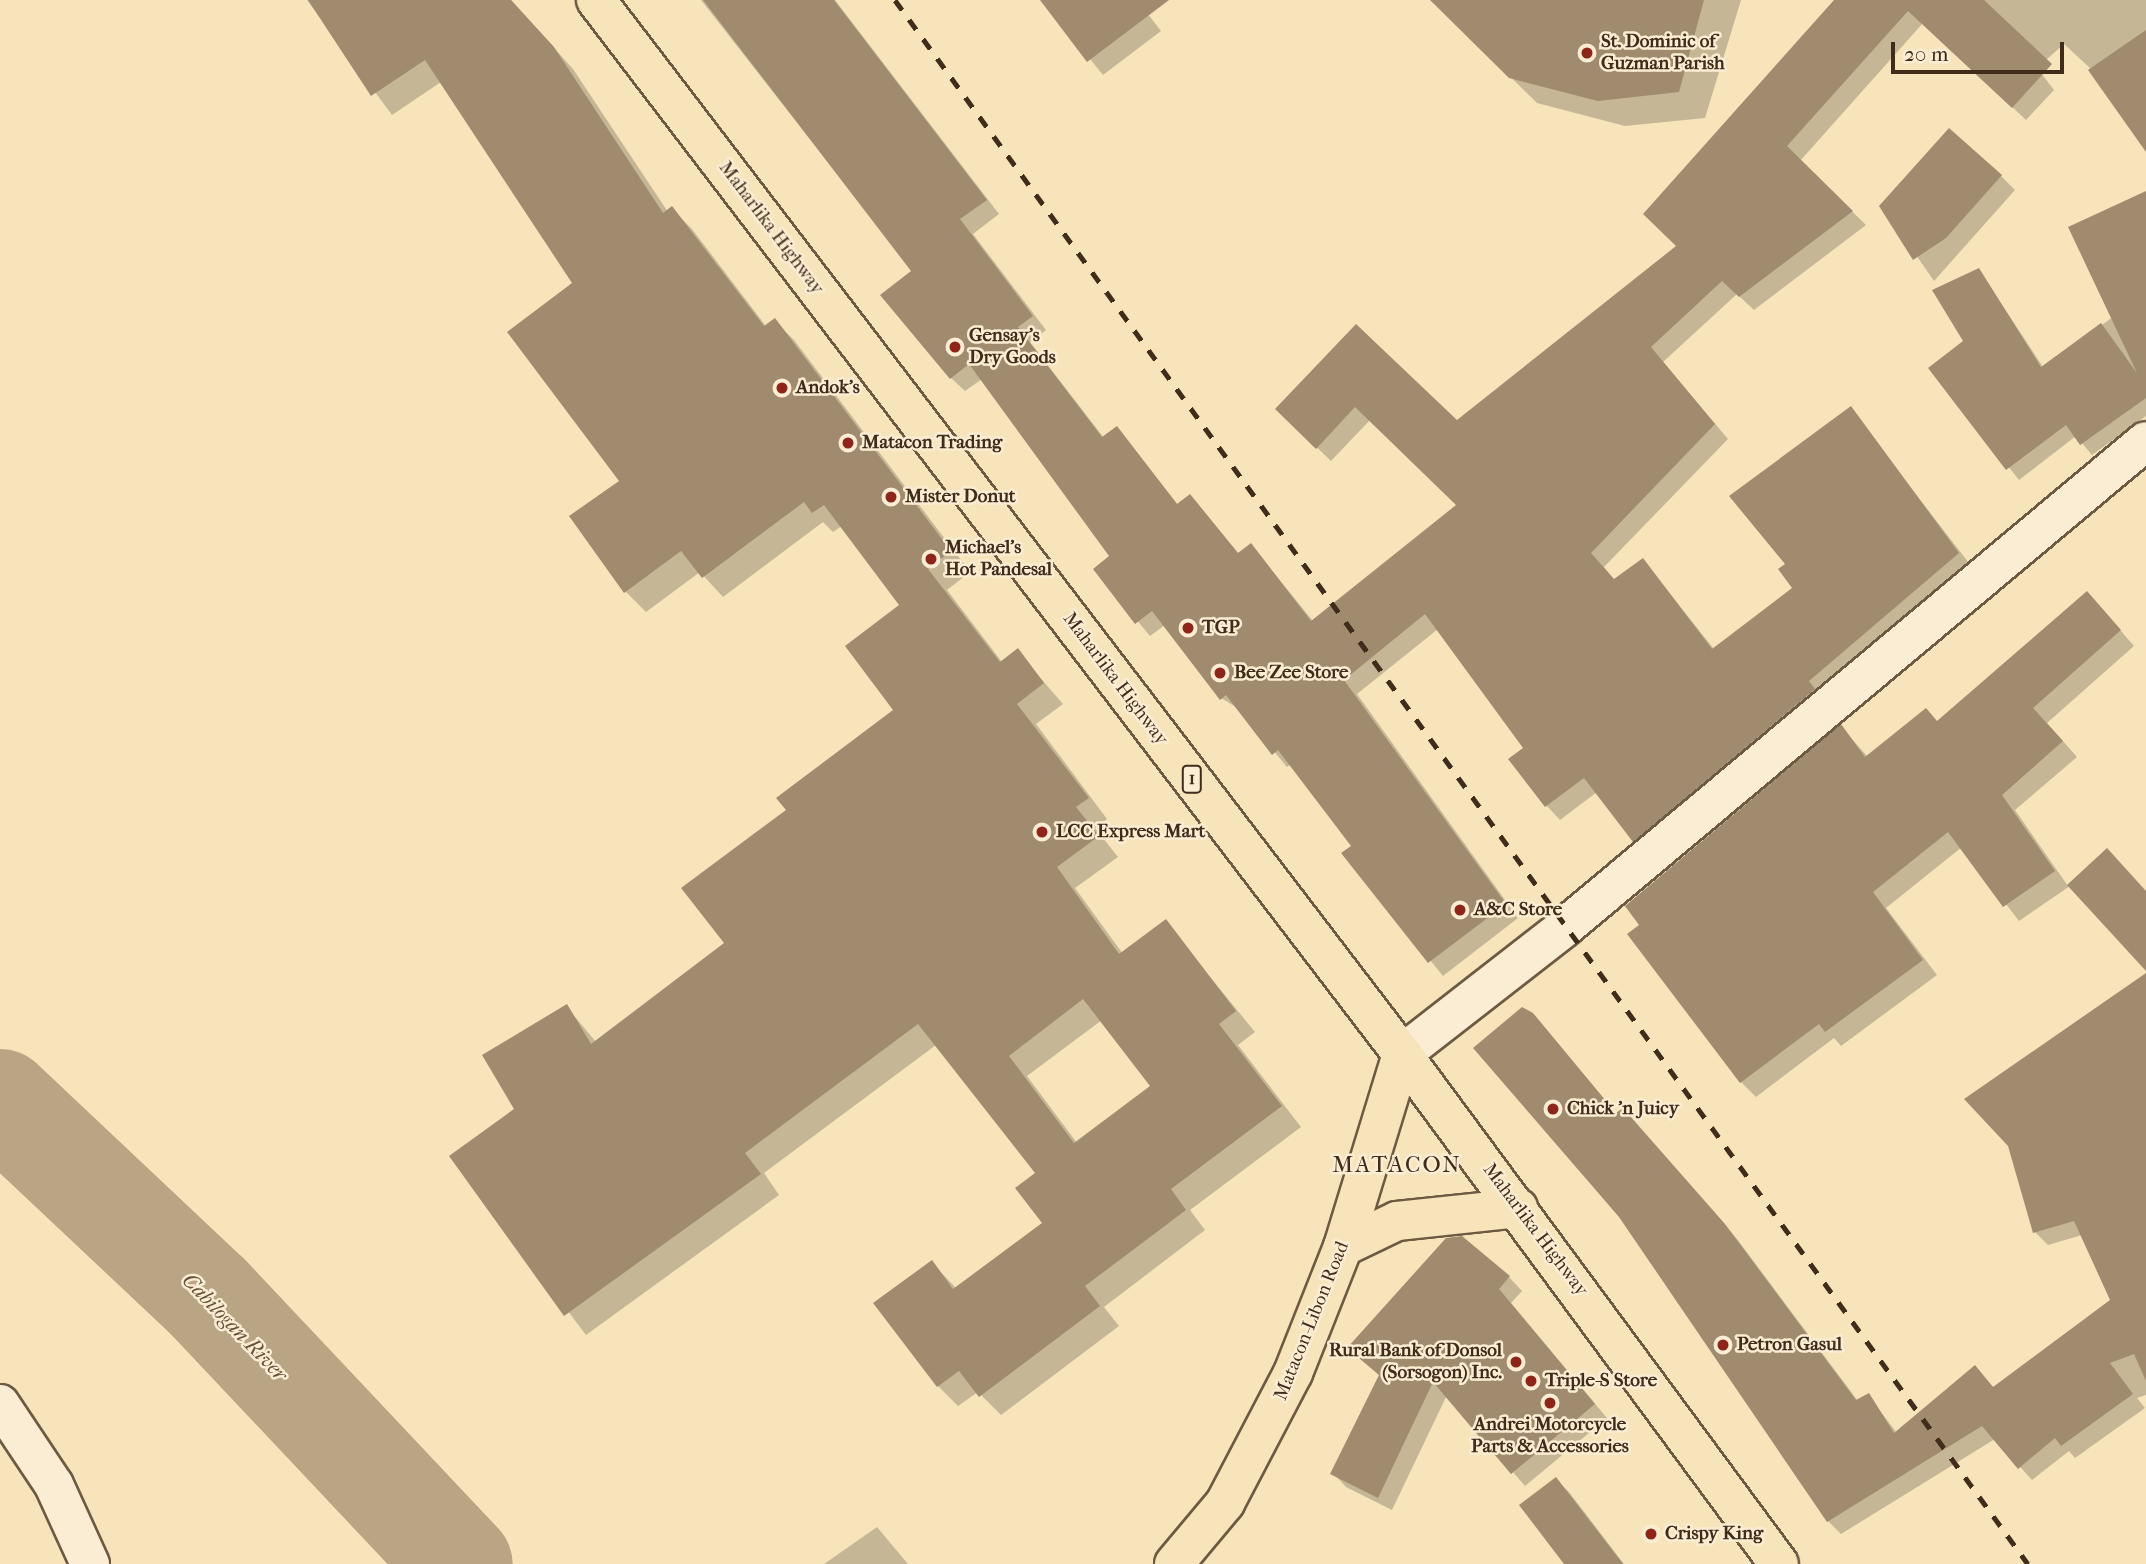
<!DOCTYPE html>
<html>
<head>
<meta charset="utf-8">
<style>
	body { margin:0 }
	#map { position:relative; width:2146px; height:1564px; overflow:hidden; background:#f7e4bb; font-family:"IM FELL French Canon",serif }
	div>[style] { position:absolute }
	.shadow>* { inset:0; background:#0003 }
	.river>* { height:105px; margin:-52.5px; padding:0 52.5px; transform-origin:52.5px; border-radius:52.5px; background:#b9a584 }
	.building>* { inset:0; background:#a08b6e }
	.roads { filter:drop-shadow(2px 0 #6e5942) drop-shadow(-2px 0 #6e5942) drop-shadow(0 2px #6e5942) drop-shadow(0 -2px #6e5942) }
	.street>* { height:38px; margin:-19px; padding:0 19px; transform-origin:19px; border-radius:19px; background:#faedd3 }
	.secondary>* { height:38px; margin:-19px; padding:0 19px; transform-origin:19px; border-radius:19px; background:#faedd3 }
	.primary>* { height:38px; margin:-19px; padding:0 19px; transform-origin:19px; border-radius:19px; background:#f7e4bb }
	.highway>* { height:38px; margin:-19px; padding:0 19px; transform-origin:19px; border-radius:19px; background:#f7e4bb }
	.rail>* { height:5px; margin-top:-2.5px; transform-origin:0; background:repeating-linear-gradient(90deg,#412b1a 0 12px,transparent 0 24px) }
	.dots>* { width:19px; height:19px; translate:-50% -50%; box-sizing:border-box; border:4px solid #faedd3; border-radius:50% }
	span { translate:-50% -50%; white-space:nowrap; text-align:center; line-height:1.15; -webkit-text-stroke:5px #faedd3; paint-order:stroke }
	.shield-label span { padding:2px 5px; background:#faedd3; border:2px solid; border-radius:5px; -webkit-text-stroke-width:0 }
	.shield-label { font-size:18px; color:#412b1a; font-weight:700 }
	.poi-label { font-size:19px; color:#412b1a; font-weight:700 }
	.left { translate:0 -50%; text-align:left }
	.right { translate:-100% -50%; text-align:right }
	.street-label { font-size:19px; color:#412b1a }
	.water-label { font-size:21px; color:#65503a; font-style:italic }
	.quarter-label { font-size:23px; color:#412b1a; letter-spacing:2px }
	.scale { position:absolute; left:1891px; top:42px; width:173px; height:32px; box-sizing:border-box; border:4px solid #412b1a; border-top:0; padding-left:9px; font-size:21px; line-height:24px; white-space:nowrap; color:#412b1a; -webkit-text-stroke:5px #faedd3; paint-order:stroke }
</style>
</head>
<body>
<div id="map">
	<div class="shadow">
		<i style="clip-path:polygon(evenodd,307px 0,511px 0,573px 69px,668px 212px,672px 209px,692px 229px,766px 326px,774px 320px,794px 340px,970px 572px,947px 590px,1002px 662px,1017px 651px,1063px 704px,1036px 724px,1107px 819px,1095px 828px,1118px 857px,1075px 888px,1123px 954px,1165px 922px,1255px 1032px,1238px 1045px,1301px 1127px,1190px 1210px,1205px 1230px,1104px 1307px,1119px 1326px,1001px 1415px,978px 1392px,958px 1406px,938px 1386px,931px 1262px,957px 1289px,1045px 1223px,1038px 1173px,936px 1045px,764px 1173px,779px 1195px,586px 1335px,451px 1157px,517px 1110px,566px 1006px,596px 1042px,726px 944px,788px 811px,895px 711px,902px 605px,842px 526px,833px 532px,823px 522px,723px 597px,700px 572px,646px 612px,626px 592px,571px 516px,621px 481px,574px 283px,441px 82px,392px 115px,307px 0,1102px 1020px,1152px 1086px,1077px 1143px,1027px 1076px,1102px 1020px)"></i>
		<i style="clip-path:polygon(701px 0,835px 0,999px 214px,973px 234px,1046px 330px,1030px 342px,1104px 438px,1117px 428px,1178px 505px,1190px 496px,1239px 554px,1251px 545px,1313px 621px,1459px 506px,1370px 420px,1331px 461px,1277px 409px,1356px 327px,1457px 422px,1679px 246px,1836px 0,2146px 0,2146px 120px,2064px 44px,2037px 68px,2054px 90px,2026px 120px,1923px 23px,1800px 161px,1866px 225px,1754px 310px,1737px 294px,1663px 362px,1728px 439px,1604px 567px,1615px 581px,1643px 560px,1714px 649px,1795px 588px,1787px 565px,1850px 409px,1972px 567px,1648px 854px,1597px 792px,1560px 820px,1547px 806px,1511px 759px,1525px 748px,1438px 629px,1357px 694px,1518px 918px,1443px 976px,1344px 854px,1354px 846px,1291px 764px,1287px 767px,1239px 709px,1221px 698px,1165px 625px,1150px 636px,1095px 570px,1112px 557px,982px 379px,965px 391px,951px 378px,914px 272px)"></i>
		<i style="clip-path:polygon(1042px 0,1137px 0,1161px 31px,1103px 75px)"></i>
		<i style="clip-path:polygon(1456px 0,1741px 0,1705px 118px,1625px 126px,1537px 103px,1460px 27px)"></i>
		<i style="clip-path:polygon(2001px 176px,2015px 190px,1934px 281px,1882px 206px)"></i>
		<i style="clip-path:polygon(2146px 215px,2146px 416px,2092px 455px,2076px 436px,2019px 480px,1931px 368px,1966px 341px,1979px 270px,2043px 367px,2113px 317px)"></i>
		<i style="clip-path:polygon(2101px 608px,2134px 646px,2047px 723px,2077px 757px,2015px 810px,2068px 886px,2106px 851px,2146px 892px,2146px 969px,2070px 886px,2019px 921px,1962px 847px,1886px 908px,1937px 975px,1841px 1046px,1834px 1038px,1756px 1097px,1741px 1082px,1841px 727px,1868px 757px,1938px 722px)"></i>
		<i style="clip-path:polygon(2146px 976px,2146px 1395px,2137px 1398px,2145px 1408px,2075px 1458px,2069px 1451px,2032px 1480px,1995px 1439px,1841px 1534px,1828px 1521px,1617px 1115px,1635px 1123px,1737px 1239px,1858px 1401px,1868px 1395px,1897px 1433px,1975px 1367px,1994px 1388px,2112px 1301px,2082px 1235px,2048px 1245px,2035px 1232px)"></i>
		<i style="clip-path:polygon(1509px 1277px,1522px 1291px,1511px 1303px,1607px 1418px,1525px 1486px,1447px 1395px,1392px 1510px,1346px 1487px,1333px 1473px,1381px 1377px,1350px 1348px)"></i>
		<i style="clip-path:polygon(1556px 1480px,1569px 1492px,1624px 1564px,1566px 1564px)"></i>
		<i style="clip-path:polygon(877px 1527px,908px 1564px,824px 1564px)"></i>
	</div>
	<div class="river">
		<i style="left:0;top:1101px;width:286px;rotate:43.3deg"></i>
		<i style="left:208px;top:1297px;width:367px;rotate:46.7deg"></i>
	</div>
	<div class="building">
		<i style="clip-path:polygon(evenodd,308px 0,511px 0,554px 47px,663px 213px,672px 206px,764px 326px,775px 318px,951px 551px,928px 569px,1000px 662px,1018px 648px,1044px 683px,1017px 704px,1089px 798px,1076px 807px,1099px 836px,1057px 867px,1119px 954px,1166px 919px,1236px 1011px,1219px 1024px,1282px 1106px,1171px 1189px,1186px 1210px,1085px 1286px,1100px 1306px,979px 1397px,959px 1371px,937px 1387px,873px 1303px,932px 1260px,953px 1289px,1042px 1223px,1015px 1188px,1035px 1173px,918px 1024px,745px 1153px,761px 1174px,564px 1316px,449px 1156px,514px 1109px,482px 1055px,567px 1004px,591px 1044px,724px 943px,681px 888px,786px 810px,776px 798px,893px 710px,845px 646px,899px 605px,824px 505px,812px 513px,804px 502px,702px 578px,681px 551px,624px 593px,569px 516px,619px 481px,507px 332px,572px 283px,425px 60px,371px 96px,308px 0,1083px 999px,1150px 1086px,1074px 1143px,1009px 1056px,1083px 999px)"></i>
		<i style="clip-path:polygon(703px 0,834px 0,987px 200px,960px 219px,1033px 316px,1018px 327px,1102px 437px,1117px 426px,1177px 504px,1190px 494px,1238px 553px,1251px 543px,1311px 621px,1456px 505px,1355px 407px,1316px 449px,1275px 409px,1356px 324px,1457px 420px,1676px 246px,1643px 214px,1834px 0,1984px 0,2052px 64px,2012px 108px,1908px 11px,1787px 146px,1853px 211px,1739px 297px,1722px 281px,1651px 347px,1715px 424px,1591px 553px,1614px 579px,1643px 558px,1712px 649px,1792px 588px,1778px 569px,1785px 564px,1729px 496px,1851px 406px,1959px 553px,1809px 681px,1815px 689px,1633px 842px,1584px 778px,1545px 807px,1508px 759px,1523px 748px,1425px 614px,1344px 680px,1506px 904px,1428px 963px,1341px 853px,1351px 846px,1278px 750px,1272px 755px,1226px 695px,1220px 700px,1152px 611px,1135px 624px,1093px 569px,1109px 556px,969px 364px,950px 379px,880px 295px,911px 271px)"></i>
		<i style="clip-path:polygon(1040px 0,1169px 0,1087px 62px)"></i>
		<i style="clip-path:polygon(1430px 0,1704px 0,1679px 92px,1598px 101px,1509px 78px)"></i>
		<i style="clip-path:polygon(2146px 30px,2146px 152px,2088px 70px)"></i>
		<i style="clip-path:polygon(1949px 128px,2002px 175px,1946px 238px,1913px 260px,1879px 206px)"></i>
		<i style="clip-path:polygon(2146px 191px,2146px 398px,2080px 445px,2066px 425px,2006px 470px,1928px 368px,1963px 341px,1932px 290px,1979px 268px,2041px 367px,2101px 323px,2137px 373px,2068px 227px)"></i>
		<i style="clip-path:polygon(2087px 591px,2121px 630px,2033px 708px,2063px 741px,2002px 795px,2055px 871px,2003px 907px,1948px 832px,1873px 892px,1923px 960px,1825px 1032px,1819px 1024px,1740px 1083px,1627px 934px,1639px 925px,1625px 906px,1841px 724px,1865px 757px,1926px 708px,1937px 721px)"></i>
		<i style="clip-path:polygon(2107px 848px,2146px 891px,2146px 971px,2067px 885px)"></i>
		<i style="clip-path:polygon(2146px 973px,2146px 1381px,2134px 1354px,2110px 1363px,2133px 1394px,2061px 1446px,2055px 1438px,2018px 1469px,1982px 1426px,1827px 1522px,1619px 1217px,1473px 1048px,1522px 1007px,1533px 1013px,1616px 1113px,1623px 1108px,1725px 1224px,1856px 1400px,1869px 1393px,1894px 1433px,1975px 1365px,1993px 1387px,2110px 1300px,2074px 1221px,2033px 1233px,2008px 1146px,1964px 1099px)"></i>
		<i style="clip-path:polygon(1462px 1236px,1510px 1276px,1499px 1289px,1595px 1404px,1511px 1474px,1433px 1382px,1378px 1498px,1330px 1474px,1379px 1375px,1347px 1348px,1446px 1238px)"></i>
		<i style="clip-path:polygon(1556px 1477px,1623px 1564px,1564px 1564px,1519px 1505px)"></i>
	</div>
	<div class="roads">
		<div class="street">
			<i style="left:0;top:1404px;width:97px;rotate:56.3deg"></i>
			<i style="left:54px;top:1485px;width:87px;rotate:65.5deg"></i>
		</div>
		<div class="secondary">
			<i style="left:1402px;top:1054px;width:207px;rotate:-37.9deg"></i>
			<i style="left:1565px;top:927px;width:757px;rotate:-39.91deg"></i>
		</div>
		<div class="primary">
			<i style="left:1343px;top:1247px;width:60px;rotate:-25.7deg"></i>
			<i style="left:1397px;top:1221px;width:122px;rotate:-6.1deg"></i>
			<i style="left:1174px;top:1564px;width:80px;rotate:-50.1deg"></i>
			<i style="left:1225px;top:1503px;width:147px;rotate:-62.4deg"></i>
			<i style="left:1293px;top:1373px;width:136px;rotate:-68.4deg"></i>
			<i style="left:1343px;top:1247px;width:202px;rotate:-73deg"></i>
		</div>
		<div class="highway">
			<i style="left:596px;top:0;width:1327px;rotate:52.59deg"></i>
			<i style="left:1402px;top:1054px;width:634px;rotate:53.53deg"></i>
		</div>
	</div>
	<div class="rail">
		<i style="left:895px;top:0;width:1931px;rotate:54.08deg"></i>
	</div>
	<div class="dots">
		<i style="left:1587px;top:53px;background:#8f2418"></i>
		<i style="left:955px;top:347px;background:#8f2418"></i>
		<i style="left:782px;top:388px;background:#8f2418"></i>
		<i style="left:848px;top:443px;background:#8f2418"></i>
		<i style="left:891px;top:497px;background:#8f2418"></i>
		<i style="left:931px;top:559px;background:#8f2418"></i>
		<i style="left:1188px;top:628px;background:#8f2418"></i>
		<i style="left:1220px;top:673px;background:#8f2418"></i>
		<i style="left:1042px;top:832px;background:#8f2418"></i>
		<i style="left:1460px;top:910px;background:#8f2418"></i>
		<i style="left:1553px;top:1109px;background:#8f2418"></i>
		<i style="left:1723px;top:1345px;background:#8f2418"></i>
		<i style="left:1516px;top:1362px;background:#8f2418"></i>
		<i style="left:1531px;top:1381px;background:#8f2418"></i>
		<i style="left:1550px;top:1403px;background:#8f2418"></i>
		<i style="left:1651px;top:1534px;background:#8f2418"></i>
	</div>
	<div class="shield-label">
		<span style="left:1192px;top:779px">1</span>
	</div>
	<div class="poi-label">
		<span class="left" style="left:1601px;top:53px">St. Dominic of<br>Guzman Parish</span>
		<span class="left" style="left:969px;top:347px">Gensay's<br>Dry Goods</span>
		<span class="left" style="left:796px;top:388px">Andok's</span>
		<span class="left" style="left:862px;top:443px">Matacon Trading</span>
		<span class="left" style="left:905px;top:497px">Mister Donut</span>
		<span class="left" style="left:945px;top:559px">Michael's<br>Hot Pandesal</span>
		<span class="left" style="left:1202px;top:628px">TGP</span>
		<span class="left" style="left:1234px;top:673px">Bee Zee Store</span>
		<span class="left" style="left:1056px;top:832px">LCC Express Mart</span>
		<span class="left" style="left:1474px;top:910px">A&amp;C Store</span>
		<span class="left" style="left:1567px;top:1109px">Chick 'n Juicy</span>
		<span class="left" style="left:1737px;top:1345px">Petron Gasul</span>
		<span class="right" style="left:1502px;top:1362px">Rural Bank of Donsol<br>(Sorsogon) Inc.</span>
		<span class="left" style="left:1545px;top:1381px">Triple-S Store</span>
		<span style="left:1550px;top:1436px">Andrei Motorcycle<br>Parts &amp; Accessories</span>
		<span class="left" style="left:1665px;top:1534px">Crispy King</span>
	</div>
	<div class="street-label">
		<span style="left:771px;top:228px;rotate:53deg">Maharlika Highway</span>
		<span style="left:1115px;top:679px;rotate:53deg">Maharlika Highway</span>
		<span style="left:1535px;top:1230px;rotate:53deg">Maharlika Highway</span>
		<span style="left:1312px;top:1321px;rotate:-68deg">Matacon-Libon Road</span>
	</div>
	<div class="water-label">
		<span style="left:235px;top:1327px;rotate:46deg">Cabilogan River</span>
	</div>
	<div class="quarter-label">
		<span style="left:1397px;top:1165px">MATACON</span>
	</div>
	<div class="scale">20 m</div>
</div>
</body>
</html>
